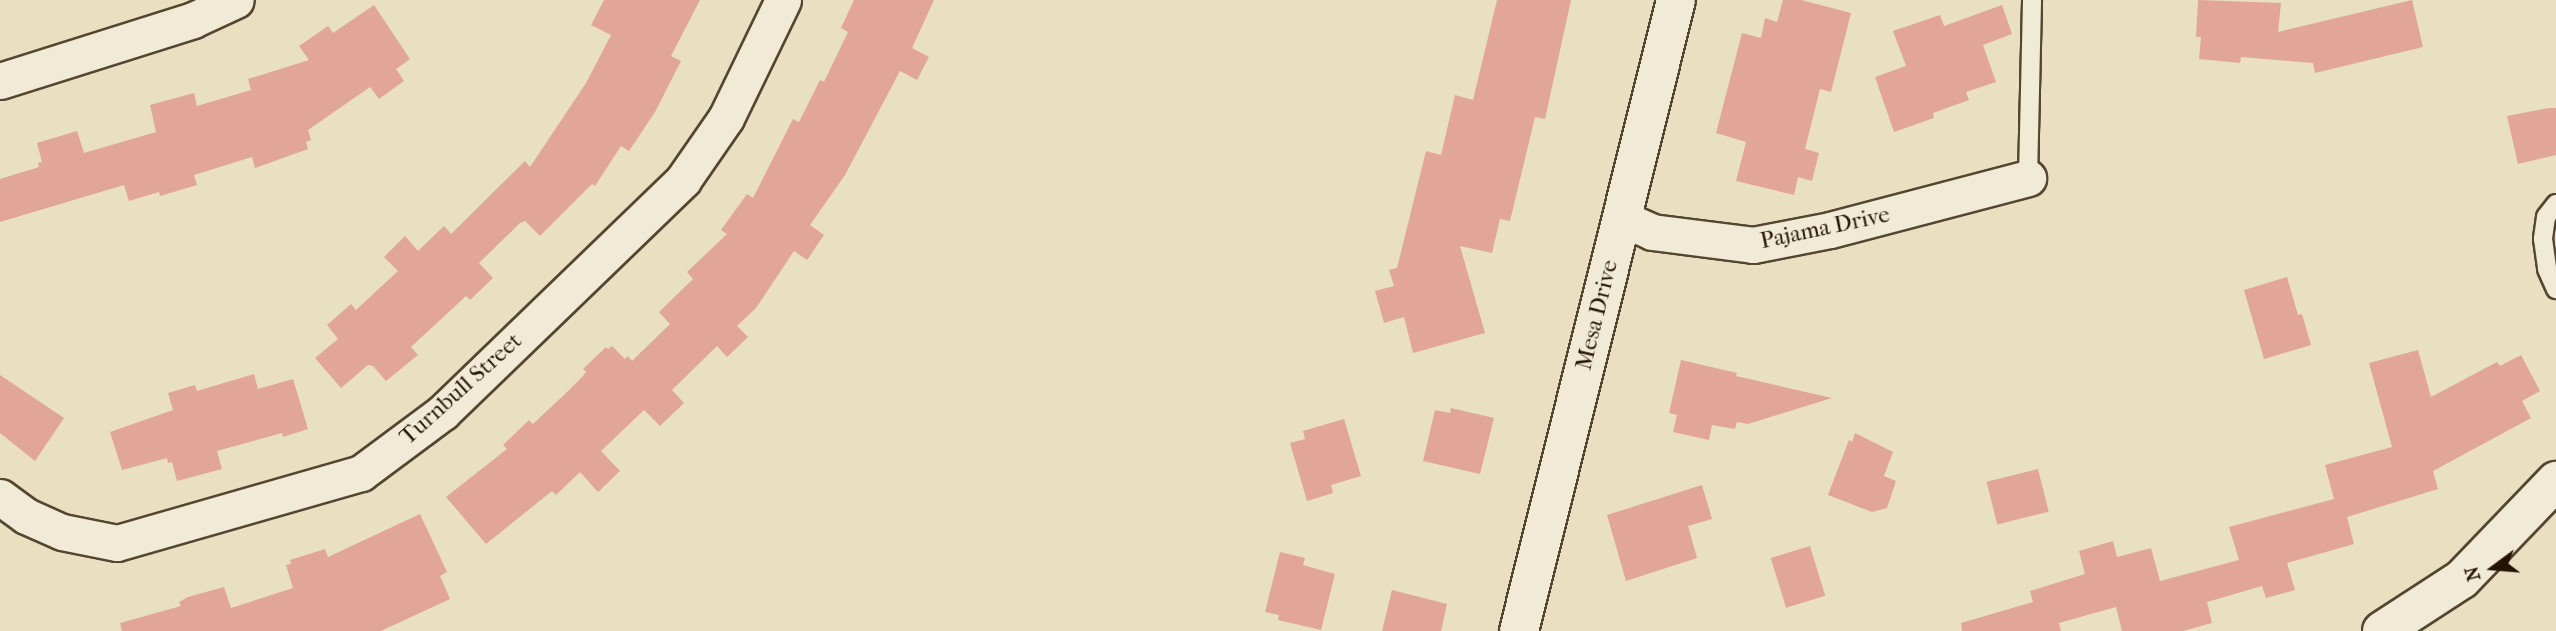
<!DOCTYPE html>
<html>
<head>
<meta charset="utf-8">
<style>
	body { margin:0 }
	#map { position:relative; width:2556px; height:631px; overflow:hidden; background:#e9dfc1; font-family:"IM FELL French Canon",serif }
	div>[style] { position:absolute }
	.building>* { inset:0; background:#e1a697; transform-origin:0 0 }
	.roads { filter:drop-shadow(2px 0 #544630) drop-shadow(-2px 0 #544630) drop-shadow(0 2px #544630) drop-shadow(0 -2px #544630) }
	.service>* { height:18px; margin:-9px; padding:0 9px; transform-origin:9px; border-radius:9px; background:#f1ead7 }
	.minor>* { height:35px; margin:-17.5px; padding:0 17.5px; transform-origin:17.5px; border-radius:17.5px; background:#f1ead7 }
	.tertiary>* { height:38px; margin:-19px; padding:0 19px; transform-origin:19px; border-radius:19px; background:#f1ead7 }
	.secondary>* { height:38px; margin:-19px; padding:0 19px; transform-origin:19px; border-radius:19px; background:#f1ead7 }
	span { translate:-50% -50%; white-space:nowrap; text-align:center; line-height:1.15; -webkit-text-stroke:5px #f1ead7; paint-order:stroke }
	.street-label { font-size:23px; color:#231300 }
	.north { position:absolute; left:2458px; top:533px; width:70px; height:70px; -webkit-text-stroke:5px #f1ead7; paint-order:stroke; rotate:254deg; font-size:19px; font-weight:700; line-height:28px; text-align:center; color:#231300 }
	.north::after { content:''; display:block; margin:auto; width:24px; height:32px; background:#231300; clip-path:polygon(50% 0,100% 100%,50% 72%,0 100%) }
</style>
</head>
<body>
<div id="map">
	<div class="building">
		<i style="clip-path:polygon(604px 0,700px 0,671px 56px,681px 61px,655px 112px,629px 151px,621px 146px,595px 186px,592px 184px,540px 236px,525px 221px,520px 223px,479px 263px,493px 278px,470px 300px,466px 296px,411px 347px,418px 355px,386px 381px,373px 366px,368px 365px,341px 388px,315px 358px,338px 339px,327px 325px,351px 304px,356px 310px,398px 271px,384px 257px,405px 236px,418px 251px,444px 226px,451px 234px,525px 161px,530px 167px,586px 83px,611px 35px,591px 25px)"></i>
		<i style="clip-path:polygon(854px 0,934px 0,912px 48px,929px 57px,917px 80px,900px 71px,845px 175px,810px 225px,824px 235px,807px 260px,794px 251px,756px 308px,737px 326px,748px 337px,727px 357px,717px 346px,672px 390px,684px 403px,660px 426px,644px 410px,601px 451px,620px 471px,598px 492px,580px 472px,556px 495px,552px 491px,486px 544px,446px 497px,507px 449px,503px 445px,529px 420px,533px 424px,564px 395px,583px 376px,586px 372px,583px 369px,606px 347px,608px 349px,612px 346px,625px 359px,628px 356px,632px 361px,670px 324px,659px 312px,693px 279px,687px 272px,727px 234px,721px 230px,747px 194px,753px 198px,793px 119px,799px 122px,820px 80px,824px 82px,848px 32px,841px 28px)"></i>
		<i style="clip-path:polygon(1497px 0,1571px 0,1545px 119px,1535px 117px,1510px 221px,1500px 219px,1492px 253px,1460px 246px,1485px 333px,1413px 353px,1404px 317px,1384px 323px,1375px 291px,1394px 286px,1389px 270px,1397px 268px,1426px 151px,1441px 155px,1455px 95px,1473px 100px)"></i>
		<i style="clip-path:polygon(1783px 0,1801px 0,1851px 13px,1831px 92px,1820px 89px,1805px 149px,1819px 153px,1812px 181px,1798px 177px,1794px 195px,1736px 181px,1746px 142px,1716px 133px,1742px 33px,1761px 38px,1765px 18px,1777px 22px)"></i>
		<i style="clip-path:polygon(2198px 0,2281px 3px,2278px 32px,2412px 0,2423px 47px,2315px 73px,2313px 63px,2241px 57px,2240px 63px,2199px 59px,2201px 37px,2196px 37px)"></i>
		<i style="clip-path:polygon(374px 5px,410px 59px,396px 69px,404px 81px,379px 99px,370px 87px,308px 130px,311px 140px,306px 142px,308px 149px,255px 168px,252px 157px,194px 175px,197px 185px,160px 196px,159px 192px,129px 201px,124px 185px,0 222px,0 179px,39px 167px,38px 163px,42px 162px,37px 143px,77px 131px,84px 153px,156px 132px,150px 105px,194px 93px,197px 106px,251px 90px,248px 79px,309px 60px,299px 46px,328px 26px,333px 33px)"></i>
		<i style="clip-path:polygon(2002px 5px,2012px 34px,1983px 45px,1996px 82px,1966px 92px,1969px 100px,1933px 113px,1934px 118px,1894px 132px,1875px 77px,1906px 66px,1893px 31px,1940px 15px,1944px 26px)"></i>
		<i style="clip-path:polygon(2549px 108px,2556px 108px,2556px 155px,2518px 164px,2507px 116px)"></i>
		<i style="clip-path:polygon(2287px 277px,2298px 315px,2302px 314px,2311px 345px,2264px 359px,2244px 290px)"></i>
		<i style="clip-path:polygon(2418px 350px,2431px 397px,2497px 362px,2500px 366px,2521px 355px,2540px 391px,2522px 401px,2531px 418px,2433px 471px,2438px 489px,2347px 517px,2354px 544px,2287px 563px,2295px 590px,2266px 598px,2262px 586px,2207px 602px,2212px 623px,2183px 631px,2122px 631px,2116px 607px,2059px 623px,2061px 631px,1962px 631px,1961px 623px,2033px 602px,2030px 591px,2085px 574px,2079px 551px,2113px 541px,2117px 557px,2151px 548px,2160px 581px,2239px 560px,2229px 527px,2334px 499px,2325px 465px,2392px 447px,2369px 363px)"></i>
		<i style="clip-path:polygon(1681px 360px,1737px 373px,1736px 376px,1832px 398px,1748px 424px,1737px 422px,1735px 429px,1712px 425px,1709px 440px,1673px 432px,1677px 415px,1669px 413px)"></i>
		<i style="clip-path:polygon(254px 374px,258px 389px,293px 379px,308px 429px,283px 437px,282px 433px,217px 451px,222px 469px,177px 481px,172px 462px,168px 463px,167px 458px,122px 470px,110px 432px,173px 410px,168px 393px,195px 385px,197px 391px)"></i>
		<i style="clip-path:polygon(0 375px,64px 418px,35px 461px,0 433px)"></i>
		<i style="clip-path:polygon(1451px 408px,1494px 418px,1480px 474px,1423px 461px,1435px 410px,1450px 413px)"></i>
		<i style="clip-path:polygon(1344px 419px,1361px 476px,1331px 485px,1333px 493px,1307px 501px,1290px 443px,1305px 439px,1303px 431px)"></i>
		<i style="clip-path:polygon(1855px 433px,1893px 452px,1884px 476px,1896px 481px,1887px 508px,1872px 512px,1828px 495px,1849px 440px,1852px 442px)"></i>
		<i style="left:2038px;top:469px;width:44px;height:53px;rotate:76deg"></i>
		<i style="clip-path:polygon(1702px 485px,1712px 519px,1688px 526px,1697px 558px,1626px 581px,1607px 515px)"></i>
		<i style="clip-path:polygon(420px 514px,447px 572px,440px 576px,450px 599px,381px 631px,122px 631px,120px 623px,181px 606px,179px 602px,188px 597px,224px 587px,231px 608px,293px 588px,286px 565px,291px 564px,290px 560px,325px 549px,328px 557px)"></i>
		<i style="left:1810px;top:546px;width:52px;height:41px;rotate:73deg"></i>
		<i style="clip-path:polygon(1280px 552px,1305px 558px,1303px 565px,1335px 574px,1321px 630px,1278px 620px,1279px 615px,1265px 612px)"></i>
		<i style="clip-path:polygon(1392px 590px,1447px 604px,1441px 631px,1382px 631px)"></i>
	</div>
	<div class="roads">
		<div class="service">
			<i style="left:2028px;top:178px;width:178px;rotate:-88.7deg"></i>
			<i style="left:2556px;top:204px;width:16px;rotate:128deg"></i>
			<i style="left:2546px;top:217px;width:22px;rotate:98deg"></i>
			<i style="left:2543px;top:239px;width:30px;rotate:82deg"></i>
			<i style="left:2547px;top:269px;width:22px;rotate:66deg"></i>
		</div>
		<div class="minor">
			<i style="left:0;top:81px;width:202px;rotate:-17.5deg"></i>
			<i style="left:193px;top:20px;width:47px;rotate:-24.9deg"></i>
			<i style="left:1621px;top:218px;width:34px;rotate:24deg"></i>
			<i style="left:1652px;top:232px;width:102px;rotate:7.3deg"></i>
			<i style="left:1753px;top:245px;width:78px;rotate:-11deg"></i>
			<i style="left:1830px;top:230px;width:205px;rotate:-14.7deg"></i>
			<i style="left:0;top:497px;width:32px;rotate:36deg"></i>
			<i style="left:26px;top:516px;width:39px;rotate:24deg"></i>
			<i style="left:62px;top:532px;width:56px;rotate:11.3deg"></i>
			<i style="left:117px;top:543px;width:254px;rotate:-16deg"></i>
			<i style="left:361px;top:473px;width:102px;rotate:-36.6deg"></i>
			<i style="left:443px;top:412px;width:334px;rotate:-44deg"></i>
			<i style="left:683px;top:180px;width:75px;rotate:-55.3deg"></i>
			<i style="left:726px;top:118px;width:131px;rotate:-64.2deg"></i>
		</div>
		<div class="tertiary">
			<i style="left:2382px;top:631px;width:95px;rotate:-33deg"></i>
			<i style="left:2462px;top:579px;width:136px;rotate:-46.2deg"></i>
		</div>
		<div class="secondary">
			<i style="left:1519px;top:631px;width:650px;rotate:-76.03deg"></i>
		</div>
	</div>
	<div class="street-label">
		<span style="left:1825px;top:228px;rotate:-12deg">Pajama Drive</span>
		<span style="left:1597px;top:315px;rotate:-76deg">Mesa Drive</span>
		<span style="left:461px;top:389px;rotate:-42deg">Turnbull Street</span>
	</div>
	<div class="north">N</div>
</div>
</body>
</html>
